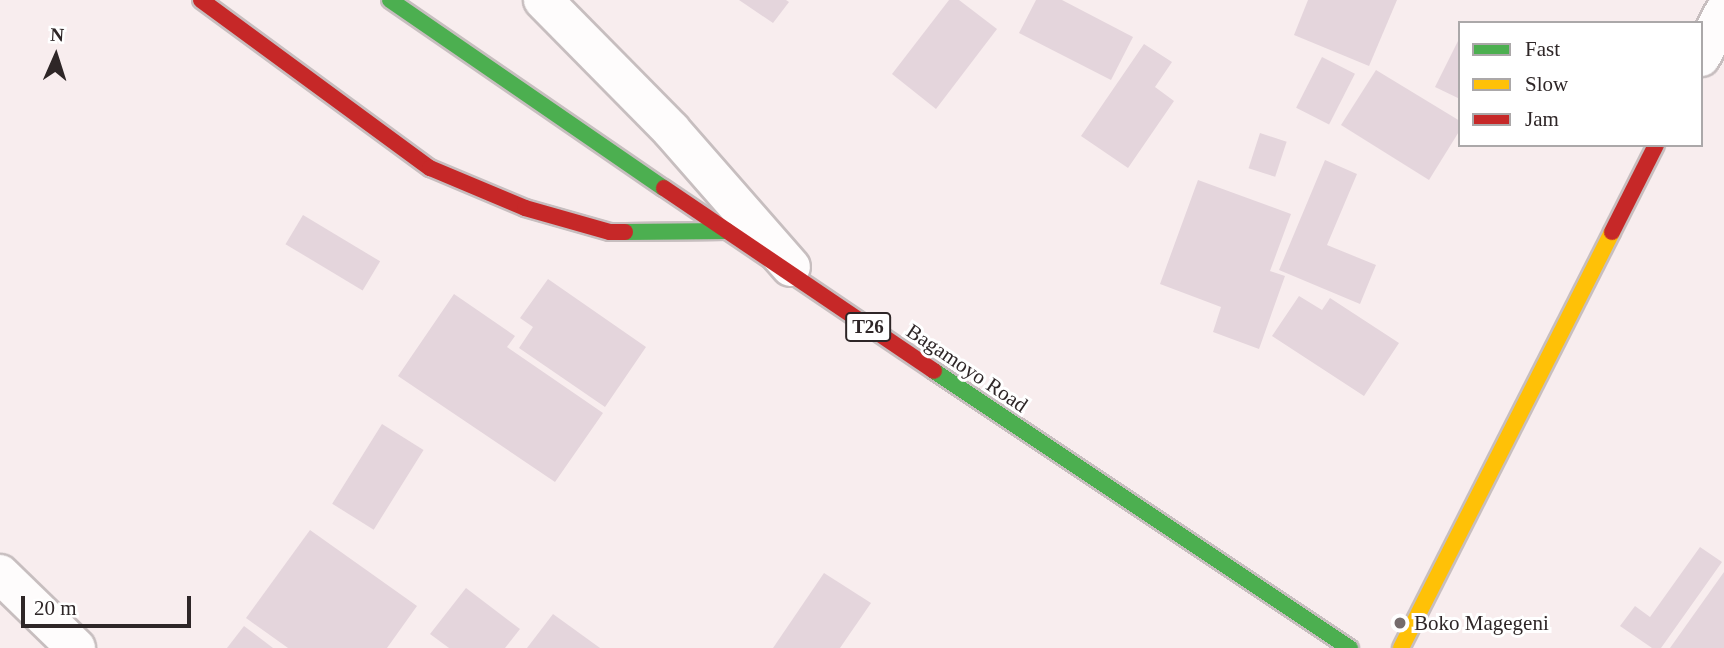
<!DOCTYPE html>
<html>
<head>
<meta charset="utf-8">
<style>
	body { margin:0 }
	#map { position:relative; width:1724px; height:648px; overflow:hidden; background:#f8edee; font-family:"Times New Roman",serif }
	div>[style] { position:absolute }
	.building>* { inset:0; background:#e4d5dc; transform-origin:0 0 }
	.roads { filter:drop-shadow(2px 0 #c7bebf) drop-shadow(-2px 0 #c7bebf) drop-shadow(0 2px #c7bebf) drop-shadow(0 -2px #c7bebf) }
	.street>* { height:38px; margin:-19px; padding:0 19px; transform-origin:19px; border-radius:19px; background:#fefcfc }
	.fast>* { height:16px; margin:-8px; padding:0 8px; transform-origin:8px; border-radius:8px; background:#4caf50 }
	.slow>* { height:16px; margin:-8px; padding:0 8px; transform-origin:8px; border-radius:8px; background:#ffc107 }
	.jam>* { height:16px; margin:-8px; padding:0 8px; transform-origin:8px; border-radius:8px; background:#c62828 }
	.dots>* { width:19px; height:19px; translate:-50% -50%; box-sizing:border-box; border:4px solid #fff; border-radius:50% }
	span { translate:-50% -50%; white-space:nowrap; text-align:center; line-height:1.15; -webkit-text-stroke:6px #fff; paint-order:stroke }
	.shield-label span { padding:2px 5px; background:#fff; border:2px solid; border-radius:5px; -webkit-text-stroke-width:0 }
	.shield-label { font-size:19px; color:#2e2627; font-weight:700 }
	.street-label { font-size:21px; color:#2e2627 }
	.poi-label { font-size:21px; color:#2e2627 }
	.left { translate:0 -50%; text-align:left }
	.legend { position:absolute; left:1458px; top:21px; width:245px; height:126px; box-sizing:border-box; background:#fff; border:2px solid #aba8a9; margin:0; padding:9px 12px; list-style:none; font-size:21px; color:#2e2627 }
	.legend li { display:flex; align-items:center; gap:14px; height:35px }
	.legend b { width:35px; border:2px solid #aba8a9 }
	.north { position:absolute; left:21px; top:21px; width:70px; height:70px; -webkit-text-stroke:5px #fff; paint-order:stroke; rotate:3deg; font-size:19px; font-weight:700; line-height:28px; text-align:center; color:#2e2627 }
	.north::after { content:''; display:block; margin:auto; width:24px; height:32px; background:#2e2627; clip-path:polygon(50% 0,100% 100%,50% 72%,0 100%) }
	.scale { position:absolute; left:21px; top:596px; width:170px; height:32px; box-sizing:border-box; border:4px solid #2e2627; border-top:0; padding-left:9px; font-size:21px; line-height:24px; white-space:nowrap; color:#2e2627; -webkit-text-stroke:5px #fff; paint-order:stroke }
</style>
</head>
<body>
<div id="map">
	<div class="building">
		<i style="clip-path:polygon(739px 0,786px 0,789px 2px,773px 23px)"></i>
		<i style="clip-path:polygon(949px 0,959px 0,997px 29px,936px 109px,892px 74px)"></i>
		<i style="clip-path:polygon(1036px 0,1062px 0,1133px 37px,1111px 80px,1019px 33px)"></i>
		<i style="clip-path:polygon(1308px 0,1397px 0,1369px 66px,1294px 35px)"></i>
		<i style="clip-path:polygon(1460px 37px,1460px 99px,1435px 87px)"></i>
		<i style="clip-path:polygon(1144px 44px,1172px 62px,1155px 87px,1174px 101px,1128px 168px,1081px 136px)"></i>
		<i style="left:1322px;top:57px;width:37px;height:57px;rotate:27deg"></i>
		<i style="clip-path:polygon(1376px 70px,1460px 121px,1460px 130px,1429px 180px,1341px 125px)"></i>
		<i style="left:1260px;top:133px;width:28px;height:37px;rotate:18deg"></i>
		<i style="clip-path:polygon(1325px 160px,1357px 174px,1327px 245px,1376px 265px,1360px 304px,1279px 270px)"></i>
		<i style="clip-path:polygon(1198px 180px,1291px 214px,1270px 271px,1285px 276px,1259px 349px,1213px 332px,1221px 307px,1160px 284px)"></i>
		<i style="left:303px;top:215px;width:90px;height:34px;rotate:31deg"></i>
		<i style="clip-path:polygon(548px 279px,646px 347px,605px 407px,519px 348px,533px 327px,520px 318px)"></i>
		<i style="clip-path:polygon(454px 294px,515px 336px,507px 347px,603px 413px,555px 482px,398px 376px)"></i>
		<i style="clip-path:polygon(1299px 296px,1322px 310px,1330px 298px,1399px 343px,1364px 396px,1272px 336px)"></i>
		<i style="left:382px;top:424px;width:49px;height:94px;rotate:32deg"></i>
		<i style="clip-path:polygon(310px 530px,417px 606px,387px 648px,288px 648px,246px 618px)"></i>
		<i style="clip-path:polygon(1700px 547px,1722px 562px,1661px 648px,1652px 648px,1620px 626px,1635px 606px,1650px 617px)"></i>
		<i style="clip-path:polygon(1724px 572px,1724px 648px,1670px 648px)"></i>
		<i style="clip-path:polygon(824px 573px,871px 603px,840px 648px,773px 648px)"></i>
		<i style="clip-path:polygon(466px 588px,520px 629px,505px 648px,449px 648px,430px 634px)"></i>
		<i style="clip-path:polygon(553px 614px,600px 648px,527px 648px)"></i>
		<i style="clip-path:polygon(244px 626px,273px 648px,227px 648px)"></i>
	</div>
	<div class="roads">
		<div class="street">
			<i style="left:543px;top:0;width:182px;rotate:45.4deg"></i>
			<i style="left:671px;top:130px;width:182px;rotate:48.8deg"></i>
			<i style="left:1701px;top:57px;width:51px;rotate:-62.9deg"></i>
			<i style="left:0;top:574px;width:106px;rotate:44.2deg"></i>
		</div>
		<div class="fast">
			<i style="left:390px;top:0;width:332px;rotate:34.5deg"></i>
			<i style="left:625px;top:232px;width:102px;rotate:-0.6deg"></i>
			<i style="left:934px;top:371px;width:500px;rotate:33.7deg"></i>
		</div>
		<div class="slow">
			<i style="left:1401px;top:648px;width:466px;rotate:-63.1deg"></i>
		</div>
		<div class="jam">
			<i style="left:201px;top:0;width:284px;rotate:36.3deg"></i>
			<i style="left:430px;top:168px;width:103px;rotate:22.8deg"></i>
			<i style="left:525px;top:208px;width:88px;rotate:15.8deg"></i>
			<i style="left:610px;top:232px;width:15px"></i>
			<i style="left:664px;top:188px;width:326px;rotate:34.1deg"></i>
			<i style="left:1612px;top:232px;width:97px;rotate:-63.2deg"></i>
		</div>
	</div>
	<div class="dots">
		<i style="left:1400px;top:623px;background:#756c6d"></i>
	</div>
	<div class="shield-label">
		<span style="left:868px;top:327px">T26</span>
	</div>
	<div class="street-label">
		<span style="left:967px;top:368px;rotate:34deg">Bagamoyo Road</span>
	</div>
	<div class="poi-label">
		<span class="left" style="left:1414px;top:623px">Boko Magegeni</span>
	</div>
	<ul class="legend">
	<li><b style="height:9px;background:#4caf50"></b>Fast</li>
	<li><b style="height:9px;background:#ffc107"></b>Slow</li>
	<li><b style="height:9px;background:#c62828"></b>Jam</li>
	</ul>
	<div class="north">N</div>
	<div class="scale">20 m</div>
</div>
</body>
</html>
